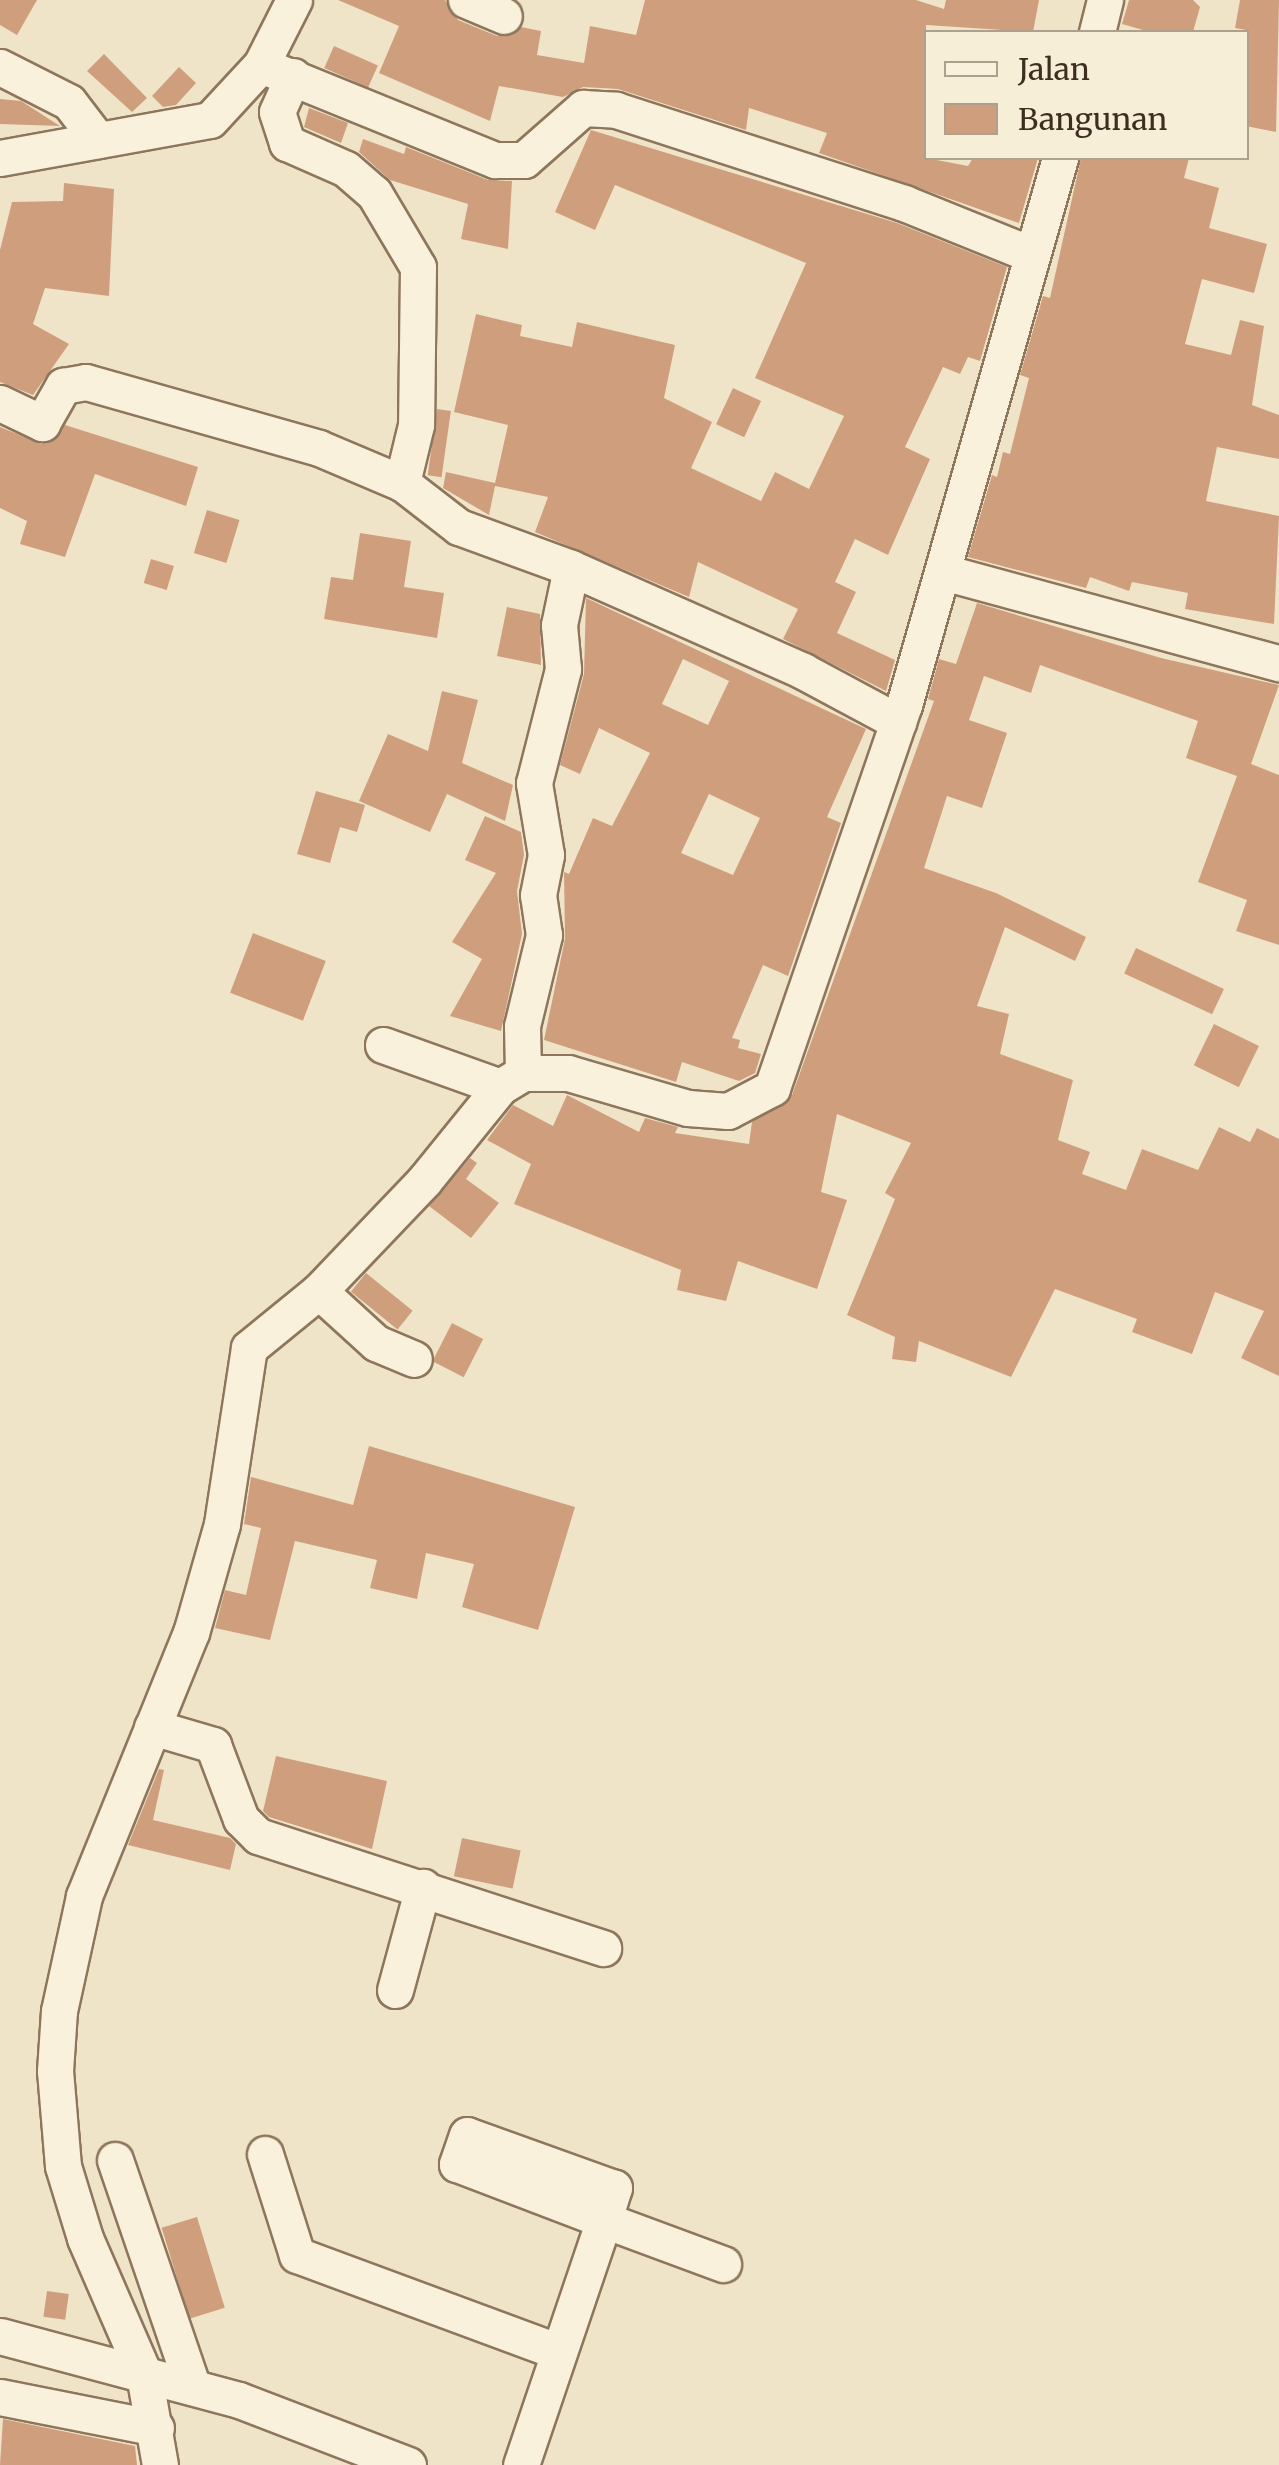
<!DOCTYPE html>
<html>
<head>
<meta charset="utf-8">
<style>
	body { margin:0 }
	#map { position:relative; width:1279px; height:2465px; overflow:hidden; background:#f0e4c8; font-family:Merriweather,serif }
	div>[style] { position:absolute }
	.building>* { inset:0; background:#cf9f7d; transform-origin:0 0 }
	.roads { filter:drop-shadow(2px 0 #8d765c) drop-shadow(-2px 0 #8d765c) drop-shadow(0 2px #8d765c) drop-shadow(0 -2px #8d765c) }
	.minor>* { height:35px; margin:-17.5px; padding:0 17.5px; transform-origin:17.5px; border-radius:17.5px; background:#faf1dc }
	span { translate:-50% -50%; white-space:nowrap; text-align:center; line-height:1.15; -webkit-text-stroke:10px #f7eed8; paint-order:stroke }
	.legend { position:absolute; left:924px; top:30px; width:325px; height:130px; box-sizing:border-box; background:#f7eed8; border:2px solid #ada18e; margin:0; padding:12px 18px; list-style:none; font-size:30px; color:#3d2e20 }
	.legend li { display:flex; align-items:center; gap:20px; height:50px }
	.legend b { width:50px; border:2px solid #ada18e }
</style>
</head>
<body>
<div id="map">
	<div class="building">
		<i style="clip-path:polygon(0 0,37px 0,17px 35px,0 25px)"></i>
		<i style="clip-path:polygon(338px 0,445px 0,458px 20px,497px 36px,521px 27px,541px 31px,537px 55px,584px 63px,590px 26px,636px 35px,645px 0,916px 0,944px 9px,946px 0,1039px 0,1033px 32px,926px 25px,926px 158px,968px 166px,973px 158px,1038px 158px,1019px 223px,819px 153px,827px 133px,749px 108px,746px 130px,618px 89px,583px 87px,563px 97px,499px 86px,490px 121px,379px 73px,399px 26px)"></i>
		<i style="clip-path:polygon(1129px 0,1193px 0,1200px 7px,1193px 32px,1150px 32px,1122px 24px)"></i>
		<i style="clip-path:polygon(1240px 0,1279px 0,1276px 132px,1246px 126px,1246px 30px,1235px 28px)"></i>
		<i style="left:334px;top:46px;width:48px;height:24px;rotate:24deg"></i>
		<i style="clip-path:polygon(104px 54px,147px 98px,132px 112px,87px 71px)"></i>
		<i style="clip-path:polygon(179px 67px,196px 83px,176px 105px,163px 107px,152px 96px)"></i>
		<i style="clip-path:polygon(0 99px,21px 101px,60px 126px,0 124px)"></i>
		<i style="clip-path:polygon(309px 108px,348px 123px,341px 143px,304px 127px)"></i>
		<i style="clip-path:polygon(591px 130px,897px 223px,1007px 267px,980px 361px,968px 357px,960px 374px,943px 367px,905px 447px,930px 459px,888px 555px,855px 539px,835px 582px,856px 592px,837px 633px,895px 660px,886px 691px,783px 639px,798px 609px,698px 562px,689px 597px,535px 532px,548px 497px,495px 486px,489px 515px,443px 488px,446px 472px,495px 483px,508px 425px,454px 412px,476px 314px,522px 325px,520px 336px,572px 347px,577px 322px,675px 345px,664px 398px,712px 422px,691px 468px,761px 501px,775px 472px,809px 489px,844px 416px,755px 378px,806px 263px,615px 185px,595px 230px,555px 212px)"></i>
		<i style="clip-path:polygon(363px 139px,404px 154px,406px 147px,488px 180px,512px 181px,508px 249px,461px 239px,468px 204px,390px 180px,359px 152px)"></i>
		<i style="clip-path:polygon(1081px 158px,1189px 158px,1184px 178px,1219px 188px,1209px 228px,1267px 244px,1254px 293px,1202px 279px,1185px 344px,1231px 355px,1240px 320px,1264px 326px,1252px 405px,1279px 415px,1279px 459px,1217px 447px,1206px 501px,1279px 516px,1274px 624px,1185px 609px,1188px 593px,1132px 582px,1129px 591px,1090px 577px,1086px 588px,968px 557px,992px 475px,997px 477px,1003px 452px,1010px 454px,1029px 378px,1020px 375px,1043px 296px,1050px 298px)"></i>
		<i style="clip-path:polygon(64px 183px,114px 189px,109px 296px,45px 288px,33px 324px,69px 344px,33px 395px,0 382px,0 250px,12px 202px,63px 201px)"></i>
		<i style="left:733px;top:388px;width:31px;height:40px;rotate:25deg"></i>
		<i style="left:437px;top:409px;width:14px;height:67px;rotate:8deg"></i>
		<i style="clip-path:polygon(65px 425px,198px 467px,186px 506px,95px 474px,65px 557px,20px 544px,27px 521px,0 508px,0 427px,42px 444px)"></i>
		<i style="left:207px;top:510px;width:34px;height:45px;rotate:17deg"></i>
		<i style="clip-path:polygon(360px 533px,411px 541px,404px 587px,444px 593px,437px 638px,324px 619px,331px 577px,353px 580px)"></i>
		<i style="left:151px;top:559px;width:24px;height:25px;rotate:17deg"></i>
		<i style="clip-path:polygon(evenodd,586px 598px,866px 729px,827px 817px,841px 823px,788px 976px,763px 965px,732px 1038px,740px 1040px,738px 1048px,761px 1054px,755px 1073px,739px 1081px,682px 1062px,676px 1082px,544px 1040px,565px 939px,564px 872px,569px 874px,593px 818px,612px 826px,650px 753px,599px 728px,580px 774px,560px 765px,584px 674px,586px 598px,683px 659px,729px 681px,708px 725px,662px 704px,683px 659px,586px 598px,709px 794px,760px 818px,733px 875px,681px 853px,709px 794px)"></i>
		<i style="clip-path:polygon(977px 603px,1161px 658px,1279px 685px,1251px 764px,1279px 775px,1279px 945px,1236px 931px,1247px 900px,1198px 882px,1237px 776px,1186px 758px,1198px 721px,1040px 665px,1031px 693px,984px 676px,969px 720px,1007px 733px,982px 808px,947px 796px,924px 868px,996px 893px,1086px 937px,1075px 961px,1005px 927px,977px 1006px,1009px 1014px,1000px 1054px,1073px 1080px,1058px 1140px,1090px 1152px,1082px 1174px,1126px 1190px,1142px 1149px,1198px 1170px,1219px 1127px,1250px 1142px,1257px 1128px,1279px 1139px,1279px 1376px,1241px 1358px,1264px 1311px,1215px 1292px,1192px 1354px,1132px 1332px,1137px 1319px,1055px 1289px,1011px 1377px,919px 1341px,916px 1362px,892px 1359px,895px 1337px,847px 1315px,895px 1199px,885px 1193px,911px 1143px,837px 1114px,821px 1192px,847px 1200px,817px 1289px,738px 1261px,726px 1301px,677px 1290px,681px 1270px,514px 1204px,531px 1164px,487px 1140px,513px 1105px,553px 1126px,567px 1095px,639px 1132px,645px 1118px,678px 1127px,675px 1133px,749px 1144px,752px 1122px,792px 1095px,934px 701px,928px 699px,939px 659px,956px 664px)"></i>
		<i style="clip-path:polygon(507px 607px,540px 614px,541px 665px,497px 656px)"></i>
		<i style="clip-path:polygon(442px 691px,478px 700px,462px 763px,513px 785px,505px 821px,447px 794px,430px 832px,359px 801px,388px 734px,428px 751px)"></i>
		<i style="clip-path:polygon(316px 791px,365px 805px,357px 832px,340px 827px,330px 863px,297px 854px)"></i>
		<i style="clip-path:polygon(485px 816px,521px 832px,524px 855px,517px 891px,522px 934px,501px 1031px,450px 1016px,482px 959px,452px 942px,496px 873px,465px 860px)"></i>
		<i style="left:253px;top:933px;width:78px;height:64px;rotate:21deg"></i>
		<i style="left:1136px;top:948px;width:97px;height:28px;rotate:25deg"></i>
		<i style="left:1214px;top:1024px;width:50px;height:46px;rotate:26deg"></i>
		<i style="clip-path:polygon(470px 1158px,477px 1163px,466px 1179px,499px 1203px,471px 1238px,429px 1206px)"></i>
		<i style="left:366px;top:1273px;width:60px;height:24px;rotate:39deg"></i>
		<i style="left:452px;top:1323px;width:35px;height:43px;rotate:27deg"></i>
		<i style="clip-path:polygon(369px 1446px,575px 1507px,538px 1630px,462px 1607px,474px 1564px,426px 1553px,417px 1599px,370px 1588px,377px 1560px,295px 1541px,270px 1640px,215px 1628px,225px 1590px,246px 1595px,261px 1528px,244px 1524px,251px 1477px,353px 1505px)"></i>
		<i style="clip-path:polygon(276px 1756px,387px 1781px,372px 1849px,269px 1817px,263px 1811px)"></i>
		<i style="clip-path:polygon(159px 1769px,164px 1770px,153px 1820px,230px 1838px,236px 1844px,230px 1870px,128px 1845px)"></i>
		<i style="left:462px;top:1838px;width:60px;height:39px;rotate:12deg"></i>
		<i style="left:197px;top:2217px;width:95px;height:37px;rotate:73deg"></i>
		<i style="left:47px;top:2291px;width:22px;height:26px;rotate:8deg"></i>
		<i style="clip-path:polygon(3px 2419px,135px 2446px,137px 2465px,0 2465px)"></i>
	</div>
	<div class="roads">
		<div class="minor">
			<i style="left:466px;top:0;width:41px;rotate:22.8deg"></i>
			<i style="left:1097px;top:32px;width:33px;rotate:-76deg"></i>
			<i style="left:261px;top:65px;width:253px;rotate:22.1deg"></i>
			<i style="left:495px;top:160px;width:29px"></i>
			<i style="left:524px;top:160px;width:79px;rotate:-41.4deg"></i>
			<i style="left:583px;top:108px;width:33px;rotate:3deg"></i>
			<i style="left:616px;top:110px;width:303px;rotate:17.9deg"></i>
			<i style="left:904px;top:203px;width:136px;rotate:22deg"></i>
			<i style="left:0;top:67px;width:77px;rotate:26.9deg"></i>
			<i style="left:69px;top:102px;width:48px;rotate:52.7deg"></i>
			<i style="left:293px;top:76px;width:39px;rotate:114deg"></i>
			<i style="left:277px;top:112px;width:33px;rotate:72deg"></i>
			<i style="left:287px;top:143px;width:64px;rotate:23.8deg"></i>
			<i style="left:346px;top:169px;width:37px;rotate:41deg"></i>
			<i style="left:374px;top:193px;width:86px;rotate:59.3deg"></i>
			<i style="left:418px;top:267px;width:158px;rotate:90.7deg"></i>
			<i style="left:416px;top:425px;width:60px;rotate:103.6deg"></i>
			<i style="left:0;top:158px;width:213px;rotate:-10.3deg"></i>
			<i style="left:210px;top:120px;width:75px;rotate:-47.2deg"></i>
			<i style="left:261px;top:65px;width:73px;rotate:-63.1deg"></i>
			<i style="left:0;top:403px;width:47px;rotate:25.5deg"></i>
			<i style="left:42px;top:423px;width:43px;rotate:-60.4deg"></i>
			<i style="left:63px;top:386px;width:23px;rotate:-10deg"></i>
			<i style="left:86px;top:382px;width:242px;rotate:15.8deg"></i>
			<i style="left:319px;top:448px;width:90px;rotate:22.9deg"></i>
			<i style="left:402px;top:483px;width:72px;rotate:37.7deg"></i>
			<i style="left:459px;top:527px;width:119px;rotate:20.1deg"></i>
			<i style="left:571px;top:568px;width:254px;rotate:23.9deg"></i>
			<i style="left:803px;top:671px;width:108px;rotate:28.2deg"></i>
			<i style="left:943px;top:572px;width:348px;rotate:15.2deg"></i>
			<i style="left:383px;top:1045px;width:124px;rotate:19.7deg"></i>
			<i style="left:523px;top:1073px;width:47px;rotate:-91.2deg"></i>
			<i style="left:522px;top:1026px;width:94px;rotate:-76.4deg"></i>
			<i style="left:544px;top:935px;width:40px;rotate:-98.5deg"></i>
			<i style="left:538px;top:895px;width:41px;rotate:-78.7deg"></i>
			<i style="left:546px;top:855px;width:73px;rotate:-99.5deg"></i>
			<i style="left:534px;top:783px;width:118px;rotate:-75.7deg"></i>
			<i style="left:563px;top:669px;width:44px;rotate:-95.2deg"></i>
			<i style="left:559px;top:625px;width:58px;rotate:-78.1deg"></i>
			<i style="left:319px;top:1291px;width:77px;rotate:42.4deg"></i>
			<i style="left:376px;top:1343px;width:41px;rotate:22.8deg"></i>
			<i style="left:152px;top:1727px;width:64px;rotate:16.4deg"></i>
			<i style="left:213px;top:1745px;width:79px;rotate:69.3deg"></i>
			<i style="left:241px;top:1819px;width:24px;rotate:45deg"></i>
			<i style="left:258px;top:1836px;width:363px;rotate:18deg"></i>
			<i style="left:395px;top:1990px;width:107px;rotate:-74.8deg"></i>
			<i style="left:265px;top:2154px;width:106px;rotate:72.4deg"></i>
			<i style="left:297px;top:2255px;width:279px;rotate:20.3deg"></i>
			<i style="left:115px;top:2160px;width:238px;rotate:71.1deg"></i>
			<i style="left:0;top:2336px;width:247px;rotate:15deg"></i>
			<i style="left:239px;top:2400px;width:181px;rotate:21deg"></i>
			<i style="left:0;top:2397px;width:159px;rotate:11.2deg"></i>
			<i style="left:160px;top:2465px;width:92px;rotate:-100deg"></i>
			<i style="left:144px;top:2374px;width:148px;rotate:-113.5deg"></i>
			<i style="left:85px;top:2238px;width:75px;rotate:-107deg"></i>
			<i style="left:63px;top:2166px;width:95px;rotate:-94.8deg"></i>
			<i style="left:55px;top:2071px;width:60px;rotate:-86.2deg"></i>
			<i style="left:59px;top:2011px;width:118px;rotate:-77.7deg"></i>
			<i style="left:84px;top:1896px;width:284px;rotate:-67.9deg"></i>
			<i style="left:191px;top:1633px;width:113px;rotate:-74.1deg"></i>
			<i style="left:222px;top:1524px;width:178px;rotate:-81.3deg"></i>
			<i style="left:249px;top:1348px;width:90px;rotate:-39.2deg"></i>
			<i style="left:319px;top:1291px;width:152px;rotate:-46.3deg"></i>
			<i style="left:424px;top:1181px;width:121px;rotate:-51deg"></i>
			<i style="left:500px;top:1087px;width:27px;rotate:-31deg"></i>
			<i style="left:523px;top:1073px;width:45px"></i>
			<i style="left:568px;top:1073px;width:125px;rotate:16.3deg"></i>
			<i style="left:688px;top:1108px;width:40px;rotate:4.3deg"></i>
			<i style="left:728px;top:1111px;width:50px;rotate:-27.6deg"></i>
			<i style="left:772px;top:1088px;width:405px;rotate:-71deg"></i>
			<i style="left:904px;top:705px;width:569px;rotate:-74.08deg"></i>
			<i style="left:521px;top:2465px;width:259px;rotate:-71.3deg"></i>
			<i style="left:604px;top:2220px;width:34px;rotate:-73deg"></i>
			<i style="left:614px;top:2188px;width:156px;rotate:-160.2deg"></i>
			<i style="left:467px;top:2135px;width:31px;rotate:109deg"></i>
			<i style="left:457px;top:2164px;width:157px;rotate:20.9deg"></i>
			<i style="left:604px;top:2220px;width:127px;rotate:20.3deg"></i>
		</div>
	</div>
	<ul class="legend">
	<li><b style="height:12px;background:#faf1dc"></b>Jalan</li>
	<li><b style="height:28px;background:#cf9f7d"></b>Bangunan</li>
	</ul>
</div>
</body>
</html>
